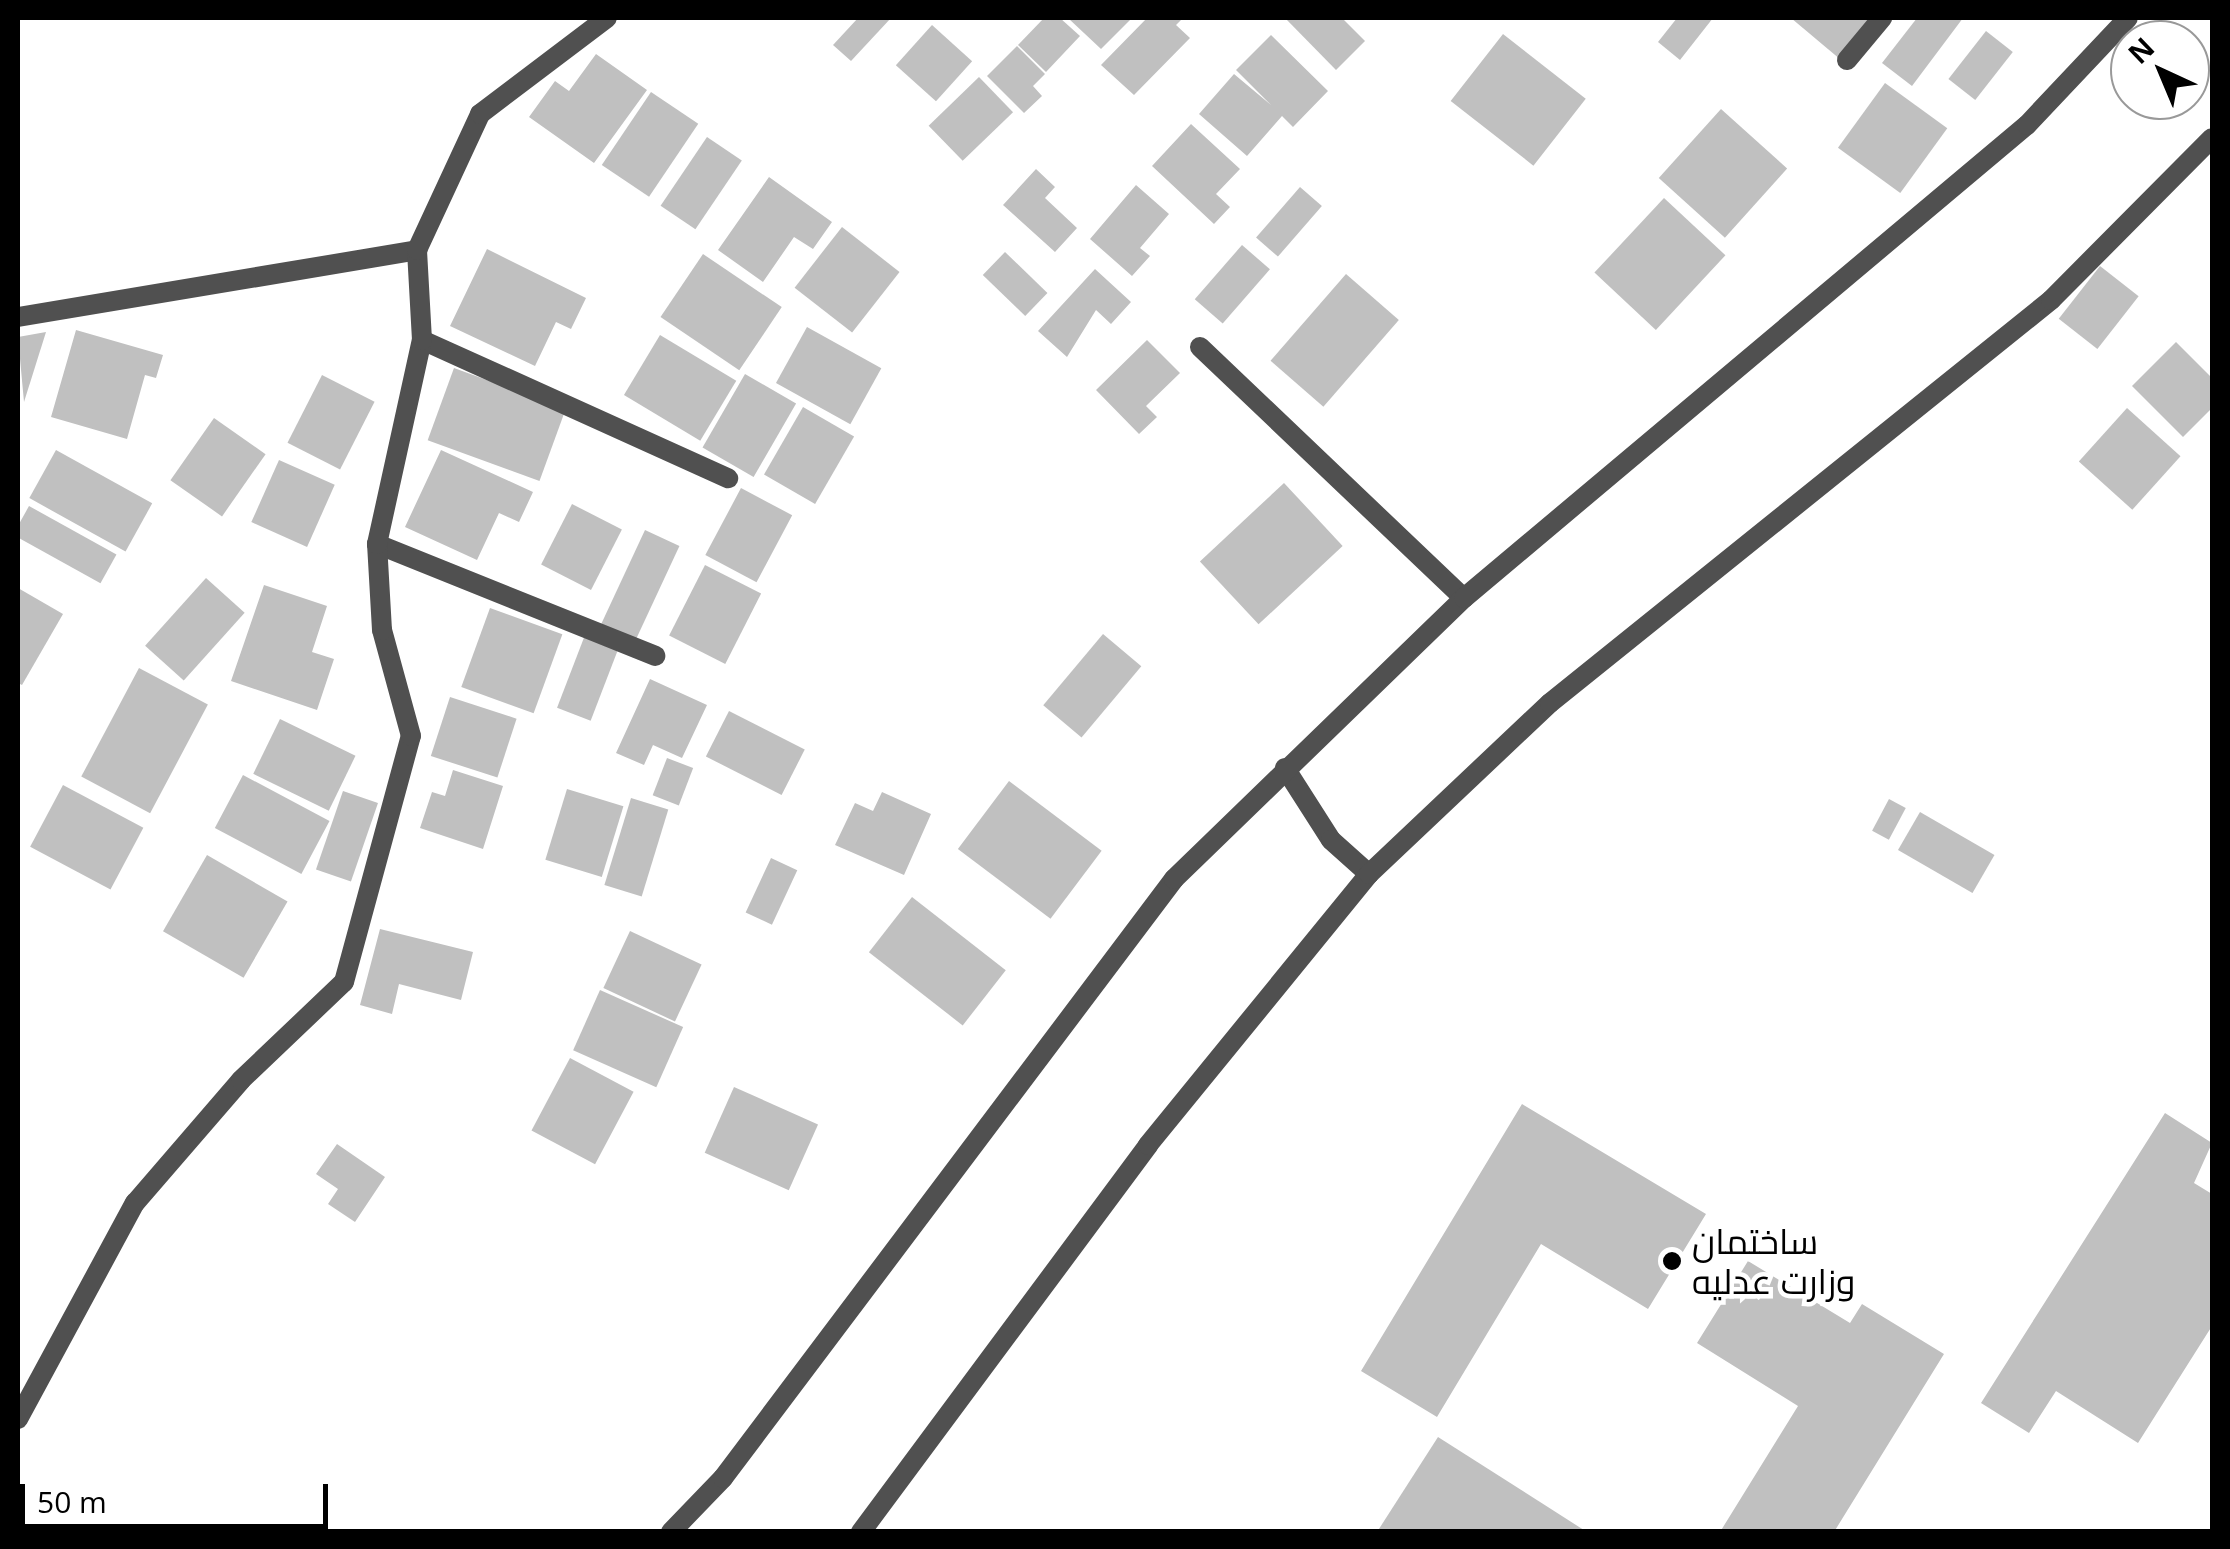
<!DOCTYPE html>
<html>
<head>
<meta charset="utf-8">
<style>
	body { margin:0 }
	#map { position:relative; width:2230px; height:1549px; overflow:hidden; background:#fff; font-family:"Open Sans",Cairo,sans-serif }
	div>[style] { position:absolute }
	.building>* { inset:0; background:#c0c0c0; transform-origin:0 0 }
	.minor>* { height:20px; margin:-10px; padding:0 10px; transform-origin:10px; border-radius:10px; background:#505050 }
	.tertiary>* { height:20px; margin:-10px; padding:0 10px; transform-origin:10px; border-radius:10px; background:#505050 }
	.dots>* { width:28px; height:28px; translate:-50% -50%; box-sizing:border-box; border:5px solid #fff; border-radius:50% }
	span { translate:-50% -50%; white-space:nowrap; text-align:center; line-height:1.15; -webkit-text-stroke:9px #fff; paint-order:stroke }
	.poi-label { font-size:35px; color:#000 }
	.left { translate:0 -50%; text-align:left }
	.frame { position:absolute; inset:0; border:20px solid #000; pointer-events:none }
	.north { position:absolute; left:2110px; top:20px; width:100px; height:100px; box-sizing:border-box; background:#fff; border:2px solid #999; border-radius:50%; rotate:316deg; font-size:28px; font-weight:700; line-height:40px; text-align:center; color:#000 }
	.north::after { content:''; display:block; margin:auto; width:35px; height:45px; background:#000; clip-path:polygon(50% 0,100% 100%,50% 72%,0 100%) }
	.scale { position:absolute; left:20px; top:1484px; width:308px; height:45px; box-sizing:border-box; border:5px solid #000; border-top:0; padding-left:12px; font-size:30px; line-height:35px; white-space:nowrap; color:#000; -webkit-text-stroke:8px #fff; paint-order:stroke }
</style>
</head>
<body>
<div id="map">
	<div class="building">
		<i style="clip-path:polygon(858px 18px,891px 18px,851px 61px,833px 45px)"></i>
		<i style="clip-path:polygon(1044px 18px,1060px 18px,1080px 36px,1046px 72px,1018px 45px)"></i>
		<i style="clip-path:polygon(1068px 18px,1132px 18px,1101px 49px)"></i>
		<i style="clip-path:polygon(1147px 18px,1183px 18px,1176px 25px,1190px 38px,1134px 95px,1101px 65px)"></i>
		<i style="clip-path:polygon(1285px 18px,1342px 18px,1365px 41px,1336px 70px)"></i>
		<i style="clip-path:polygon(1677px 18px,1713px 18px,1680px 60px,1658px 42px)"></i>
		<i style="clip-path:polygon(1791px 18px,1877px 18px,1841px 60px)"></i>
		<i style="clip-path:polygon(1917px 18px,1963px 18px,1912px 86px,1882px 63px)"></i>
		<i style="left:932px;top:25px;width:54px;height:54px;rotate:42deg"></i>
		<i style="left:1986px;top:31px;width:34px;height:61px;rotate:38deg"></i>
		<i style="left:1503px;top:34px;width:105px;height:85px;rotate:38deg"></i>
		<i style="clip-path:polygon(1271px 35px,1328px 91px,1293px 127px,1282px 116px,1247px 156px,1199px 114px,1234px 74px,1271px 105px,1236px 70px)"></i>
		<i style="clip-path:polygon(1017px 46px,1045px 74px,1033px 86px,1042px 96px,1024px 113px,987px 76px)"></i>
		<i style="clip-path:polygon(596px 54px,647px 90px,594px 163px,529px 117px,555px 81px,569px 91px)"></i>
		<i style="left:979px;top:77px;width:49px;height:70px;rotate:46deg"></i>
		<i style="left:1885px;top:83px;width:77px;height:80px;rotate:36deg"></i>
		<i style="left:651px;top:92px;width:57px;height:88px;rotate:34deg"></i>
		<i style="left:1721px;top:109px;width:89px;height:93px;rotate:42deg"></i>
		<i style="clip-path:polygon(1191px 124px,1240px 169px,1216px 194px,1230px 207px,1214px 224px,1152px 166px)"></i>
		<i style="left:707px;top:137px;width:42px;height:83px;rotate:34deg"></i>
		<i style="clip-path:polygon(1036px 169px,1055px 187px,1045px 198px,1077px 228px,1055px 252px,1003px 205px)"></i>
		<i style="clip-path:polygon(769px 177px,832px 222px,813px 249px,794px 237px,763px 282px,718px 250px)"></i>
		<i style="clip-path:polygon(1136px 185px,1169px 214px,1140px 248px,1150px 256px,1132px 276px,1090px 239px)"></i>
		<i style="left:1300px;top:187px;width:29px;height:67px;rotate:41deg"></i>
		<i style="left:1664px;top:198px;width:84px;height:102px;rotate:43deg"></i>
		<i style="left:842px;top:227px;width:73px;height:77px;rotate:38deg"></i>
		<i style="left:1242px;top:245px;width:37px;height:72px;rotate:41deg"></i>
		<i style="clip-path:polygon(487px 249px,586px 298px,571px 329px,556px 322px,535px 366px,450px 326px)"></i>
		<i style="left:1005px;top:252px;width:59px;height:32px;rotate:44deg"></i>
		<i style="left:703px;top:254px;width:95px;height:76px;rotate:34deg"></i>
		<i style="left:2100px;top:266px;width:49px;height:67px;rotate:38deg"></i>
		<i style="clip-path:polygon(1095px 269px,1131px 302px,1111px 324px,1096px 310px,1067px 357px,1038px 331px)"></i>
		<i style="left:1346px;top:274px;width:70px;height:115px;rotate:41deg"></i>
		<i style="left:807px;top:327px;width:85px;height:64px;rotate:29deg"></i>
		<i style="clip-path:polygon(76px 330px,163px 355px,156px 378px,145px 375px,127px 439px,51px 417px)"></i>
		<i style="clip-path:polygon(46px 332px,24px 402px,18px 337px)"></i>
		<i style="left:660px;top:335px;width:89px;height:70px;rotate:31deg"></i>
		<i style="clip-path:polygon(1147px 340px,1180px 373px,1146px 406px,1157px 417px,1139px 434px,1096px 390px)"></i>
		<i style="clip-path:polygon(2176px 342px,2212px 378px,2212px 408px,2183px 437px,2132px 386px)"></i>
		<i style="left:454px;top:368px;width:119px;height:77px;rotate:20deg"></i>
		<i style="left:745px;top:374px;width:59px;height:85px;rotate:30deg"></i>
		<i style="left:322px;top:375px;width:59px;height:76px;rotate:27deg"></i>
		<i style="left:803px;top:407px;width:59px;height:78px;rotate:30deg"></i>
		<i style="left:2127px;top:408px;width:72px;height:72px;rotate:42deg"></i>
		<i style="left:214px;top:418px;width:63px;height:76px;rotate:35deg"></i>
		<i style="left:56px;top:450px;width:110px;height:55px;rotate:29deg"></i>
		<i style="clip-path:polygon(441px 450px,533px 492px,519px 522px,499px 513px,477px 560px,405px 527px)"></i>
		<i style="left:279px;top:460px;width:61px;height:68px;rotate:24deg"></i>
		<i style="left:1284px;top:483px;width:86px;height:115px;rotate:47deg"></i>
		<i style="left:741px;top:488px;width:58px;height:76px;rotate:28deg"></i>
		<i style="left:572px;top:504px;width:56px;height:68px;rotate:27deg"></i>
		<i style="left:29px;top:506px;width:100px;height:33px;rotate:29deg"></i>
		<i style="left:645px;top:530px;width:38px;height:105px;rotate:25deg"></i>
		<i style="left:705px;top:565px;width:63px;height:79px;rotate:27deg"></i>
		<i style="left:206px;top:578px;width:52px;height:91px;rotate:42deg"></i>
		<i style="clip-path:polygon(264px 585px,327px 606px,312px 652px,334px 659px,317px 710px,231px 681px)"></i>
		<i style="clip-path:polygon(18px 588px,63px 614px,22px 685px,18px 683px)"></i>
		<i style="left:490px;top:608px;width:77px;height:84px;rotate:20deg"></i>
		<i style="left:1103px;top:634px;width:50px;height:93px;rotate:40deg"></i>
		<i style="left:585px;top:635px;width:36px;height:78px;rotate:21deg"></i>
		<i style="left:139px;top:668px;width:78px;height:123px;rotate:28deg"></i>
		<i style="clip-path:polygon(650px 679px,707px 705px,682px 758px,653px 745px,644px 765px,616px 753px)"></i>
		<i style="left:450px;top:697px;width:70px;height:62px;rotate:18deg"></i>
		<i style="left:729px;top:711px;width:85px;height:51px;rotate:27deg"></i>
		<i style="left:280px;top:719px;width:84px;height:61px;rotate:26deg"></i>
		<i style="left:667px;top:758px;width:28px;height:40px;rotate:21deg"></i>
		<i style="clip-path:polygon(453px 770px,503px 786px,483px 849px,420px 828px,432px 792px,445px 796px)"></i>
		<i style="left:243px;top:775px;width:98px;height:60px;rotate:28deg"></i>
		<i style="left:1009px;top:781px;width:116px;height:85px;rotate:37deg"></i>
		<i style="left:63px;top:785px;width:91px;height:70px;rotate:28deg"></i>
		<i style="left:567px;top:789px;width:59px;height:74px;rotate:17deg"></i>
		<i style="left:343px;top:791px;width:37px;height:83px;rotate:19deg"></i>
		<i style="clip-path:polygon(882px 792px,931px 814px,904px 875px,835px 845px,855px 803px,873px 811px)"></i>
		<i style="left:631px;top:798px;width:39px;height:91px;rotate:17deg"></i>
		<i style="left:1889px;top:799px;width:19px;height:36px;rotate:28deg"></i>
		<i style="left:1920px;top:812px;width:86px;height:44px;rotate:30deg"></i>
		<i style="left:207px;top:855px;width:93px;height:88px;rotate:30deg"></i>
		<i style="left:771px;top:858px;width:29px;height:60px;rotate:25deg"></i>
		<i style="left:912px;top:897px;width:119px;height:70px;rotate:38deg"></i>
		<i style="clip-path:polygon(380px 929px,473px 952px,461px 1000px,399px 984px,392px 1014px,360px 1005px)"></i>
		<i style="left:630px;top:931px;width:79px;height:63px;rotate:25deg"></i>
		<i style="left:600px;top:990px;width:91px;height:66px;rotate:24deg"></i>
		<i style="left:570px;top:1058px;width:72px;height:82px;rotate:28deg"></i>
		<i style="left:734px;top:1087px;width:92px;height:72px;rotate:24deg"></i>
		<i style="clip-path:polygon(1522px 1104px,1706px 1214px,1648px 1309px,1541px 1244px,1437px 1417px,1361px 1371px)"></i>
		<i style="clip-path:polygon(2165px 1113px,2212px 1143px,2194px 1183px,2212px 1194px,2212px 1326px,2138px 1443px,2056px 1391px,2029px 1433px,1981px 1403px)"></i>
		<i style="clip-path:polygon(337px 1144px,385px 1177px,355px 1222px,328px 1204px,338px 1189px,316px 1174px)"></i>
		<i style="clip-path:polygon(1748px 1261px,1850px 1323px,1862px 1304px,1944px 1354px,1834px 1532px,1720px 1532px,1798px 1406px,1697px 1343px)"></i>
		<i style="clip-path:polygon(1438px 1437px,1587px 1532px,1377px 1532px)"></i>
	</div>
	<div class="minor">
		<i style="left:1847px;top:60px;width:55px;rotate:-50.2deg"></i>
		<i style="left:18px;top:317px;width:405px;rotate:-9.5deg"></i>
		<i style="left:422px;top:340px;width:336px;rotate:24.3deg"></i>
		<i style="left:1200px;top:347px;width:364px;rotate:43.6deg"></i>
		<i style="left:377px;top:544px;width:300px;rotate:21.9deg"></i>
		<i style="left:18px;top:1419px;width:246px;rotate:-61.6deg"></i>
		<i style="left:135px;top:1203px;width:162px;rotate:-49.2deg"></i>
		<i style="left:241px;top:1080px;width:142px;rotate:-43.6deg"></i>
		<i style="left:344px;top:982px;width:255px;rotate:-74.8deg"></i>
		<i style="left:411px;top:736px;width:110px;rotate:-105.3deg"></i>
		<i style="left:382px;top:630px;width:86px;rotate:-93.3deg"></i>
		<i style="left:377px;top:544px;width:209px;rotate:-77.6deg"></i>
		<i style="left:422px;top:340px;width:90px;rotate:-93.2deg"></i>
		<i style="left:417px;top:250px;width:150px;rotate:-65.1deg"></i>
		<i style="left:480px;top:114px;width:159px;rotate:-37.1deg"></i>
	</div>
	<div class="tertiary">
		<i style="left:1285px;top:768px;width:85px;rotate:57.4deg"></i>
		<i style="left:1331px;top:840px;width:51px;rotate:41.8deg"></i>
		<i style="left:671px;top:1532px;width:75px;rotate:-46.1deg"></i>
		<i style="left:723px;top:1478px;width:750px;rotate:-53.02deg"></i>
		<i style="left:1174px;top:879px;width:404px;rotate:-44.1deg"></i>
		<i style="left:1464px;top:598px;width:735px;rotate:-40.04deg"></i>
		<i style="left:2027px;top:125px;width:147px;rotate:-46.7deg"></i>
		<i style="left:861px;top:1532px;width:482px;rotate:-53.4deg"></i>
		<i style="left:1148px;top:1145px;width:350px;rotate:-50.8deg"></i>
		<i style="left:1369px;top:874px;width:249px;rotate:-43.4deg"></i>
		<i style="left:1550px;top:703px;width:643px;rotate:-38.81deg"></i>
		<i style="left:2051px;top:300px;width:228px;rotate:-45.2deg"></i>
	</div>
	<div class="dots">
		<i style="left:1672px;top:1261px;background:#000"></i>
	</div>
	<div class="poi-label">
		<span class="left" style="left:1692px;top:1261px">ساختمان<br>وزارت عدلیه</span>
	</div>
	<div class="frame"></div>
	<div class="north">N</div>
	<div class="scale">50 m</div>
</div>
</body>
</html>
